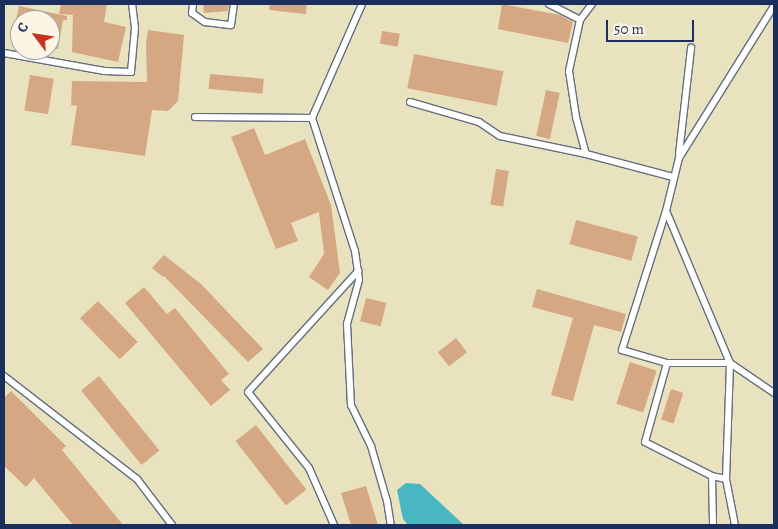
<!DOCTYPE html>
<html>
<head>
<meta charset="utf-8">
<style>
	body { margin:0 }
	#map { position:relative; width:778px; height:529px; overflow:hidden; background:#e9e2bf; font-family:Alegreya,serif }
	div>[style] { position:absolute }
	.water>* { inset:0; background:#48b7c1 }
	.building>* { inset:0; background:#d6a783; transform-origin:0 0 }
	.roads { filter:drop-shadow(1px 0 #636e80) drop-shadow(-1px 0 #636e80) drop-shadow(0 1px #636e80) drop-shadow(0 -1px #636e80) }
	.lane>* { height:6px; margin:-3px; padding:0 3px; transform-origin:3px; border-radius:3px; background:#fff }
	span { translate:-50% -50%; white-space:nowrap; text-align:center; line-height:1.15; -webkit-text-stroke:4px #fcf5e5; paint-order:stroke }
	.frame { position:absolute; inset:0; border:5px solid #1b2f5e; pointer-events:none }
	.north { position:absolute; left:10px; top:10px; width:50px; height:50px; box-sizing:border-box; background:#fcf5e5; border:1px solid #a2a6af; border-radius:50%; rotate:301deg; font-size:14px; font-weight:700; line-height:20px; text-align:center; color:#1b2f5e }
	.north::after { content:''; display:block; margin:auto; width:18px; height:22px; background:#c8321e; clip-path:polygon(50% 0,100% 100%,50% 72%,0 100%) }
	.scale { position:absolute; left:606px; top:20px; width:88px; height:22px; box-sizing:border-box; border:2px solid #1b2f5e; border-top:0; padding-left:6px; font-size:15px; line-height:18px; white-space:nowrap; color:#1b2f5e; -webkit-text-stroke:4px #fcf5e5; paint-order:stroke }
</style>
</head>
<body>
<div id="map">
	<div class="water">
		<i style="clip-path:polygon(406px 483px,420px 484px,464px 525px,408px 525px,403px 519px,397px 490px)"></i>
	</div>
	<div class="building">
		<i style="clip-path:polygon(61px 4px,107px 4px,104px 22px,126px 27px,118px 62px,72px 52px,73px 15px,59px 14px)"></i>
		<i style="clip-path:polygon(203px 4px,229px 4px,228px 11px,204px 13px)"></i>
		<i style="clip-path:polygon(270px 4px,307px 4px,306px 14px,269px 10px)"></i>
		<i style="clip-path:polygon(502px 4px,560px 15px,573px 22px,568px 43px,498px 29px)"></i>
		<i style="clip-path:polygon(19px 6px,67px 16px,67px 20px,63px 20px,58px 49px,50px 48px,50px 20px,16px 20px)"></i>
		<i style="clip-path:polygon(148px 30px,184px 35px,178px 101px,168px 111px,152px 110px,145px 156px,71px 145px,77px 106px,71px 105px,72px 81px,147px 82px,146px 44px)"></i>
		<i style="left:382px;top:31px;width:18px;height:13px;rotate:9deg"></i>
		<i style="left:414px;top:54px;width:91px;height:35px;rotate:11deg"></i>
		<i style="left:210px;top:74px;width:54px;height:15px;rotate:5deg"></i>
		<i style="left:30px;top:75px;width:24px;height:36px;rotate:9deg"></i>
		<i style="left:546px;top:90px;width:14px;height:47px;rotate:12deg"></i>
		<i style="clip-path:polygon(254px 128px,265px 155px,305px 139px,331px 205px,340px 273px,328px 290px,309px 277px,324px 254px,319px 212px,291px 223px,298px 241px,276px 249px,231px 137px)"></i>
		<i style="left:496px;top:169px;width:13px;height:36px;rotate:9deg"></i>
		<i style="left:576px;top:220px;width:64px;height:25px;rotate:15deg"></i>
		<i style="clip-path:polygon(164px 255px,201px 284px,263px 349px,248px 362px,164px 276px,163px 277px,152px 268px)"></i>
		<i style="clip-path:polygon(144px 287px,167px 314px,175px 308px,229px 374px,221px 380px,230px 390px,211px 406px,125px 303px)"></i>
		<i style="clip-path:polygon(537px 289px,626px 314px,621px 332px,594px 325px,573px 401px,551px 395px,573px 318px,532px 307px)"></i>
		<i style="left:366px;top:298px;width:21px;height:24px;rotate:14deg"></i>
		<i style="left:98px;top:301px;width:57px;height:25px;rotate:46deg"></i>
		<i style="left:456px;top:338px;width:18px;height:23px;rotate:52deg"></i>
		<i style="left:630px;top:362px;width:28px;height:44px;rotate:18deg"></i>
		<i style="left:99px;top:376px;width:96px;height:23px;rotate:51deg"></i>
		<i style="left:671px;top:389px;width:13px;height:32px;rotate:18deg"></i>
		<i style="clip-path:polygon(11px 391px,66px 446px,62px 450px,123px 525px,73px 525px,34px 478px,26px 487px,4px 466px,4px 398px)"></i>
		<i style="left:256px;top:425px;width:82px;height:26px;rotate:52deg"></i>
		<i style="clip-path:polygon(366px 486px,378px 525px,351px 525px,341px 493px)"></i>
	</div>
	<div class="roads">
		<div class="lane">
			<i style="left:193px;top:4px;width:9px;rotate:96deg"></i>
			<i style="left:192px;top:13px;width:16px;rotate:35deg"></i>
			<i style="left:205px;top:22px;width:26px;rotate:7deg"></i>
			<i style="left:231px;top:25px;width:21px;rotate:-82deg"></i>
			<i style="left:549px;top:4px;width:35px;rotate:27deg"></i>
			<i style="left:580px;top:20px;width:20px;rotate:-53deg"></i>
			<i style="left:580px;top:20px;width:52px;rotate:102.2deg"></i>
			<i style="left:569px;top:71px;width:47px;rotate:81.3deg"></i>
			<i style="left:576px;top:117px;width:38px;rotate:75deg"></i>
			<i style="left:4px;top:53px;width:102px;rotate:10.2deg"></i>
			<i style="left:104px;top:71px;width:27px;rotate:2deg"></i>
			<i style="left:131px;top:72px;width:44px;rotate:-84.8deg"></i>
			<i style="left:135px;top:28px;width:24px;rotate:-97deg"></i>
			<i style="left:410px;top:102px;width:72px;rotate:16.2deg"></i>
			<i style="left:479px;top:122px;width:25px;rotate:34deg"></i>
			<i style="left:500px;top:136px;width:88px;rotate:11.8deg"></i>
			<i style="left:586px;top:154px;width:90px;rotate:14.8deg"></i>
			<i style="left:195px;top:117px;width:117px;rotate:0.5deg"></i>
			<i style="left:312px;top:118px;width:124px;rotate:-66.3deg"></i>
			<i style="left:312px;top:118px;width:140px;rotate:72.1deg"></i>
			<i style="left:355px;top:251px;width:29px;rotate:82deg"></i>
			<i style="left:359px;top:280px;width:46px;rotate:105.3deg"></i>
			<i style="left:347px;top:324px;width:81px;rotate:87.2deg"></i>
			<i style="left:351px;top:405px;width:46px;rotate:64deg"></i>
			<i style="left:371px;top:446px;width:57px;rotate:73.8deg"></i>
			<i style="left:387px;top:501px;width:24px;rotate:81deg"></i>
			<i style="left:679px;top:154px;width:107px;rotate:-83.5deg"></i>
			<i style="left:666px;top:211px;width:146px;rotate:107.6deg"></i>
			<i style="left:622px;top:350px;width:47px;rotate:16.1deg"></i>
			<i style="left:4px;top:376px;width:168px;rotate:37.8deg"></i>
			<i style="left:137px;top:479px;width:58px;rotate:52.7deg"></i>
			<i style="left:712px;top:476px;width:49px;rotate:88.8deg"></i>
			<i style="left:726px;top:479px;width:14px;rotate:-168deg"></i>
			<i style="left:712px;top:476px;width:75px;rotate:-153.1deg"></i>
			<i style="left:645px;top:442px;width:82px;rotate:-74.4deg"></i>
			<i style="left:667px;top:363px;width:63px"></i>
			<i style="left:730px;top:363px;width:53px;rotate:34.3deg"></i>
			<i style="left:334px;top:525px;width:62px;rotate:-113.7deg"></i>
			<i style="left:309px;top:468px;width:97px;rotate:-128.8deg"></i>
			<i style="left:248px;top:392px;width:164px;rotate:-47.7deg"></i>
			<i style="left:735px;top:525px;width:47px;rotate:-101.1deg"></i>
			<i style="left:726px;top:479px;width:116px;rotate:-88deg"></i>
			<i style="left:730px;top:363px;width:165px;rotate:-112.8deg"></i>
			<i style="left:666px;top:211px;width:55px;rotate:-76.2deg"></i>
			<i style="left:679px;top:158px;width:179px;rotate:-58deg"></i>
		</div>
	</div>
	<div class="frame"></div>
	<div class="north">С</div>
	<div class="scale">50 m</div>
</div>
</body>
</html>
